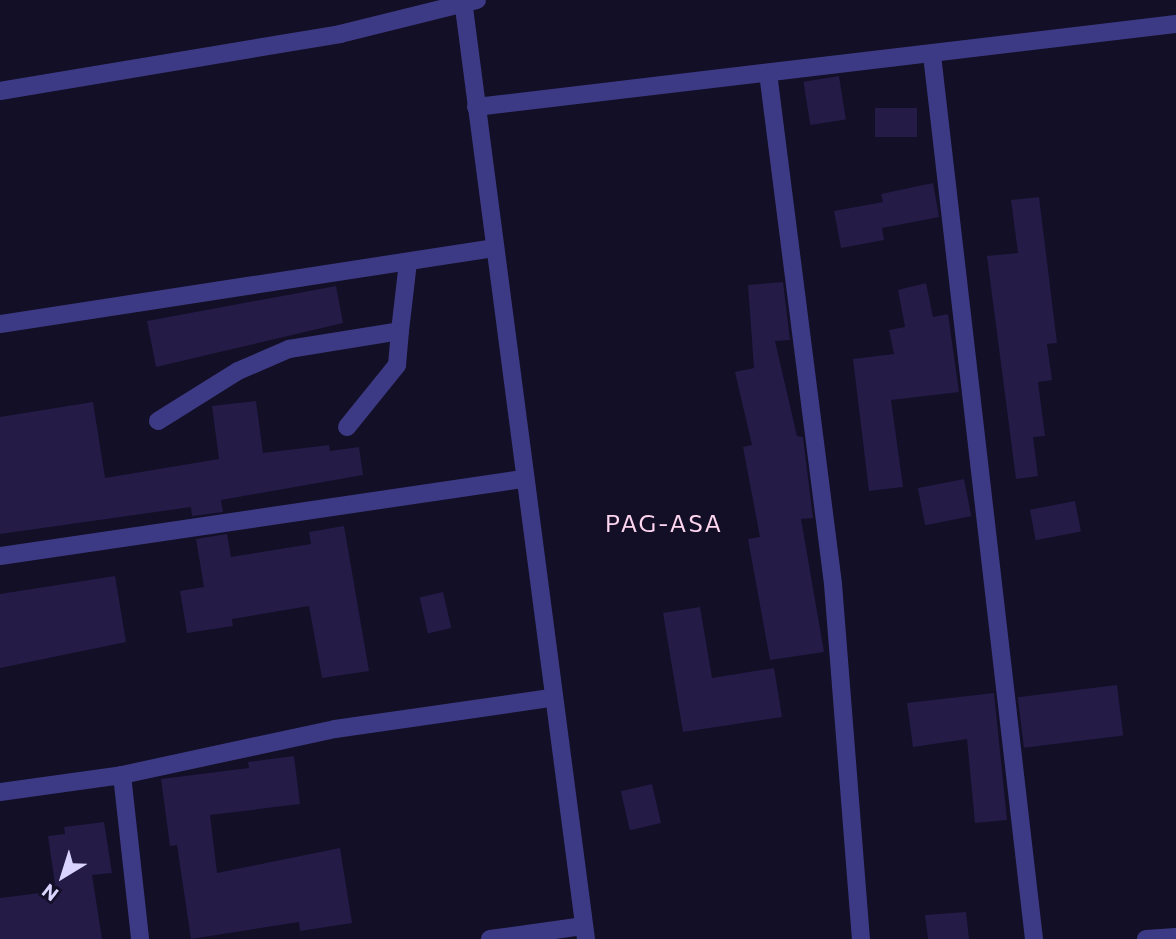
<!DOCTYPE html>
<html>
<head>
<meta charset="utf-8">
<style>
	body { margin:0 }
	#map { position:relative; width:1176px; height:939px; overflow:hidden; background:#130f26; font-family:Commissioner,sans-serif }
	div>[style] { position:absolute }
	.building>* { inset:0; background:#241b47; transform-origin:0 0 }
	.minor>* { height:18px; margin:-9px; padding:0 9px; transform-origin:9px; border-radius:9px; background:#3d3a85 }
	span { translate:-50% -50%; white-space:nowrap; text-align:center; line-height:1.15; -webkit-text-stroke:5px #130f26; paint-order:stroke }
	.quarter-label { font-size:24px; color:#ffd6f0; letter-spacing:2px }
	.north { position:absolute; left:28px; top:841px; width:70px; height:70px; -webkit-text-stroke:5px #130f26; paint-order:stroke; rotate:218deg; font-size:19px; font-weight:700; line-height:28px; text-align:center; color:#d9d4ff }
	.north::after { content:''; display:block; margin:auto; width:24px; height:32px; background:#d9d4ff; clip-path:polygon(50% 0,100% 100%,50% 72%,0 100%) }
</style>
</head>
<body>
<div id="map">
	<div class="building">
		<i style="left:839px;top:76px;width:44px;height:36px;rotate:81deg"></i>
		<i style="left:875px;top:108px;width:42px;height:29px"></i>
		<i style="clip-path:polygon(933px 183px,939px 217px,882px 228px,884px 240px,841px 248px,834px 211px,883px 202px,881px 194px)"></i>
		<i style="clip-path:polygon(1039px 197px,1057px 343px,1047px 344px,1052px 380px,1038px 382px,1045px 436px,1033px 437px,1038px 476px,1016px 479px,987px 256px,1018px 253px,1011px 200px)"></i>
		<i style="clip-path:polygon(783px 282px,790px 340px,775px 341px,797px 436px,803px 437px,813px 518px,801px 519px,824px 652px,770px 660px,748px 539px,760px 537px,743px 447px,752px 445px,735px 372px,754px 368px,748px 285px)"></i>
		<i style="clip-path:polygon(926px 283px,933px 317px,948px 314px,959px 392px,891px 400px,903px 487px,869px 491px,853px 359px,894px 354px,889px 330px,905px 327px,898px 290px)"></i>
		<i style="clip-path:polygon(336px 286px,343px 323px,156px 367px,147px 321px)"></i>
		<i style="clip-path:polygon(256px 401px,263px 453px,329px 445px,330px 451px,359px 447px,363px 475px,221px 500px,223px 512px,192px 516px,191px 507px,0 534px,0 417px,93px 402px,105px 478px,219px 459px,212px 406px)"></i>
		<i style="left:964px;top:479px;width:38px;height:47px;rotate:79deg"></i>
		<i style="left:1075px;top:501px;width:31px;height:46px;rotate:79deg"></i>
		<i style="clip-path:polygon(344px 526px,369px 671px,322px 678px,309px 606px,232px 619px,233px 626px,187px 633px,180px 591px,204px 587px,196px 539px,227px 534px,231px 557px,311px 544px,309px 532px)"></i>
		<i style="clip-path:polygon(115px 576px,126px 642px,0 668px,0 594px)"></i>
		<i style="left:443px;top:592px;width:37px;height:24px;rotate:77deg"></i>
		<i style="clip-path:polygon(700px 607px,712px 678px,774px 668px,782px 717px,683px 732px,663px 613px)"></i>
		<i style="left:1117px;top:685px;width:51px;height:100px;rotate:83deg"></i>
		<i style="clip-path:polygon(994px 693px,1007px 820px,975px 823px,967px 739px,913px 747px,907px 703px)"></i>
		<i style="clip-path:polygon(294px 756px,300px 804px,210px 815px,217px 873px,340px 848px,352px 923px,300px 931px,299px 922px,191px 939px,177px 845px,170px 846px,161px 779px,249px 768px,248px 762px)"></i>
		<i style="left:652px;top:784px;width:40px;height:32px;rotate:77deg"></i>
		<i style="clip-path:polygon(104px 822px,112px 873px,92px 875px,102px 939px,0 939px,0 898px,56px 891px,48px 836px,65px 834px,64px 827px)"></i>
		<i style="clip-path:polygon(966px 912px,969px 939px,928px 939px,925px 915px)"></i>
	</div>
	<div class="minor">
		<i style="left:463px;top:0;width:947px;rotate:82.54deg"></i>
		<i style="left:932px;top:55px;width:890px;rotate:83.42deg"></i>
		<i style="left:768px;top:73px;width:515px;rotate:82.75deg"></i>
		<i style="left:833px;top:584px;width:356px;rotate:85.5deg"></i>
		<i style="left:0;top:91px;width:345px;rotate:-9.5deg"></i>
		<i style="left:340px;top:34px;width:141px;rotate:-13.9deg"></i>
		<i style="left:476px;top:107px;width:705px;rotate:-6.76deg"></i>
		<i style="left:0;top:324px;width:501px;rotate:-8.73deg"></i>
		<i style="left:158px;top:421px;width:94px;rotate:-32deg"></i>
		<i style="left:238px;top:371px;width:56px;rotate:-23.3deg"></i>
		<i style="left:289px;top:349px;width:112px;rotate:-9.2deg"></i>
		<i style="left:400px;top:331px;width:69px;rotate:-83.4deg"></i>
		<i style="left:347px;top:427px;width:80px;rotate:-51.1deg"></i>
		<i style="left:397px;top:365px;width:34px;rotate:-85deg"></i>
		<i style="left:0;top:556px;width:529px;rotate:-8.38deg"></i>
		<i style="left:122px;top:775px;width:165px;rotate:83.7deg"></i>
		<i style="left:0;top:792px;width:123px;rotate:-7.9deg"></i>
		<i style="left:122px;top:775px;width:218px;rotate:-12.2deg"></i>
		<i style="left:335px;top:729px;width:218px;rotate:-8.2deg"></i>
		<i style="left:490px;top:939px;width:95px;rotate:-7.9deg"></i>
		<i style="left:1146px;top:939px;width:30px;rotate:-4deg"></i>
	</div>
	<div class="quarter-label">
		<span style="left:664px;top:523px">PAG-ASA</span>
	</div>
	<div class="north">N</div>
</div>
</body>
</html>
